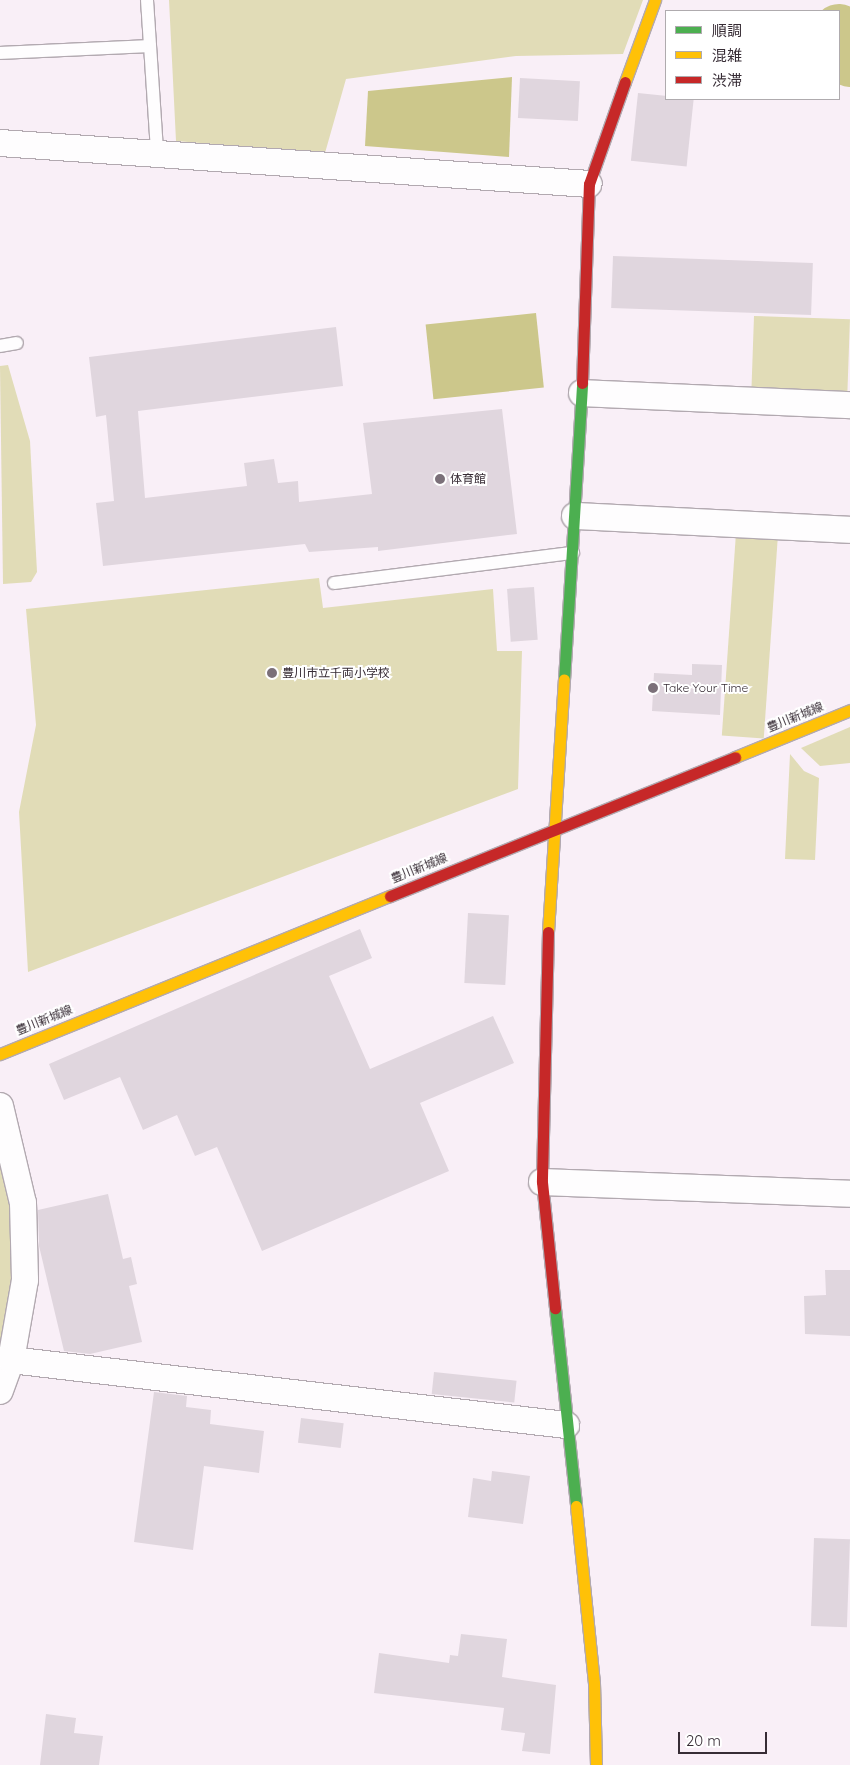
<!DOCTYPE html>
<html>
<head>
<meta charset="utf-8">
<style>
	body { margin:0 }
	#map { position:relative; width:850px; height:1765px; overflow:hidden; background:#f9eff7; font-family:Quicksand,"Noto Sans JP",sans-serif }
	div>[style] { position:absolute }
	.green>* { inset:0; background:#e1dcb7; transform-origin:0 0 }
	.water>* { inset:0; background:#ccc78b; transform-origin:0 0 }
	.river>* { height:52px; margin:-26px; padding:0 26px; transform-origin:26px; border-radius:26px; background:#ccc78b }
	.building>* { inset:0; background:#e0d6de; transform-origin:0 0 }
	.roads { filter:drop-shadow(1px 0 #b2a9b0) drop-shadow(-1px 0 #b2a9b0) drop-shadow(0 1px #b2a9b0) drop-shadow(0 -1px #b2a9b0) }
	.lane>* { height:12px; margin:-6px; padding:0 6px; transform-origin:6px; border-radius:6px; background:#fefdfe }
	.street>* { height:26px; margin:-13px; padding:0 13px; transform-origin:13px; border-radius:13px; background:#fefdfe }
	.fast>* { height:11px; margin:-5.5px; padding:0 5.5px; transform-origin:5.5px; border-radius:5.5px; background:#4caf50 }
	.slow>* { height:11px; margin:-5.5px; padding:0 5.5px; transform-origin:5.5px; border-radius:5.5px; background:#ffc107 }
	.jam>* { height:11px; margin:-5.5px; padding:0 5.5px; transform-origin:5.5px; border-radius:5.5px; background:#c62828 }
	.dots>* { width:14px; height:14px; translate:-50% -50%; box-sizing:border-box; border:2px solid #fff; border-radius:50% }
	span { translate:-50% -50%; white-space:nowrap; text-align:center; line-height:1.15; -webkit-text-stroke:4px #fff; paint-order:stroke }
	.poi-label { font-size:12px; color:#372c35 }
	.left { translate:0 -50%; text-align:left }
	.street-label { font-size:12px; color:#372c35 }
	.legend { position:absolute; left:665px; top:10px; width:175px; height:90px; box-sizing:border-box; background:#fff; border:1px solid #afabae; margin:0; padding:6px 9px; list-style:none; font-size:15px; color:#372c35 }
	.legend li { display:flex; align-items:center; gap:10px; height:25px }
	.legend b { width:25px; border:1px solid #afabae }
	.scale { position:absolute; left:678px; top:1732px; width:89px; height:22px; box-sizing:border-box; border:2px solid #372c35; border-top:0; padding-left:6px; font-size:15px; line-height:18px; white-space:nowrap; color:#372c35; -webkit-text-stroke:4px #fff; paint-order:stroke }
</style>
</head>
<body>
<div id="map">
	<div class="green">
		<i style="clip-path:polygon(169px 0,643px 0,623px 54px,516px 56px,346px 79px,325px 153px,176px 141px)"></i>
		<i style="left:754px;top:316px;width:96px;height:77px;rotate:2deg"></i>
		<i style="clip-path:polygon(8px 365px,30px 441px,37px 572px,31px 582px,3px 584px,0 366px)"></i>
		<i style="left:736px;top:533px;width:42px;height:203px;rotate:4deg"></i>
		<i style="clip-path:polygon(319px 578px,323px 608px,493px 589px,497px 651px,522px 651px,518px 789px,28px 972px,19px 812px,36px 725px,26px 609px)"></i>
		<i style="clip-path:polygon(850px 727px,850px 763px,820px 766px,801px 748px)"></i>
		<i style="clip-path:polygon(790px 754px,804px 771px,819px 778px,815px 860px,785px 859px)"></i>
		<i style="clip-path:polygon(0 1145px,12px 1200px,16px 1277px,0 1356px)"></i>
	</div>
	<div class="water">
		<i style="clip-path:polygon(512px 77px,509px 157px,365px 146px,368px 91px)"></i>
		<i style="left:536px;top:313px;width:75px;height:111px;rotate:84deg"></i>
	</div>
	<div class="river">
		<i style="left:839px;top:30px;width:33px;rotate:70deg"></i>
	</div>
	<div class="building">
		<i style="left:520px;top:78px;width:60px;height:40px;rotate:3deg"></i>
		<i style="left:638px;top:93px;width:56px;height:68px;rotate:6deg"></i>
		<i style="left:613px;top:256px;width:200px;height:52px;rotate:2deg"></i>
		<i style="clip-path:polygon(336px 327px,343px 386px,138px 411px,145px 498px,247px 486px,244px 463px,274px 459px,278px 483px,298px 481px,299px 502px,372px 494px,363px 423px,502px 409px,517px 534px,378px 551px,378px 547px,309px 552px,305px 544px,103px 566px,96px 503px,114px 501px,106px 415px,96px 417px,89px 357px)"></i>
		<i style="left:534px;top:587px;width:53px;height:27px;rotate:86deg"></i>
		<i style="clip-path:polygon(692px 664px,722px 665px,720px 715px,652px 711px,654px 673px,692px 675px)"></i>
		<i style="left:468px;top:913px;width:41px;height:70px;rotate:3deg"></i>
		<i style="clip-path:polygon(360px 929px,372px 958px,329px 976px,370px 1069px,493px 1016px,514px 1063px,420px 1103px,449px 1171px,262px 1251px,217px 1147px,195px 1156px,177px 1115px,143px 1130px,120px 1077px,64px 1100px,49px 1064px)"></i>
		<i style="clip-path:polygon(108px 1194px,123px 1259px,131px 1257px,137px 1284px,129px 1286px,142px 1342px,90px 1354px,64px 1351px,39px 1246px,38px 1210px)"></i>
		<i style="clip-path:polygon(825px 1270px,850px 1270px,850px 1336px,805px 1334px,804px 1296px,826px 1295px)"></i>
		<i style="left:434px;top:1372px;width:83px;height:22px;rotate:6deg"></i>
		<i style="clip-path:polygon(154px 1392px,187px 1396px,186px 1407px,211px 1410px,210px 1424px,264px 1431px,259px 1473px,204px 1466px,193px 1550px,134px 1542px)"></i>
		<i style="left:301px;top:1418px;width:43px;height:25px;rotate:7deg"></i>
		<i style="clip-path:polygon(492px 1471px,530px 1476px,523px 1524px,468px 1517px,473px 1478px,491px 1481px)"></i>
		<i style="left:814px;top:1538px;width:36px;height:88px;rotate:2deg"></i>
		<i style="clip-path:polygon(461px 1634px,507px 1639px,502px 1677px,556px 1685px,550px 1754px,522px 1751px,525px 1733px,501px 1730px,504px 1708px,374px 1693px,379px 1653px,449px 1663px,450px 1655px,458px 1656px)"></i>
		<i style="clip-path:polygon(46px 1714px,76px 1718px,74px 1733px,103px 1736px,99px 1765px,40px 1765px)"></i>
	</div>
	<div class="roads">
		<div class="lane">
			<i style="left:147px;top:0;width:151px;rotate:86.2deg"></i>
			<i style="left:0;top:53px;width:150px;rotate:-2.7deg"></i>
			<i style="left:0;top:346px;width:17px;rotate:-10deg"></i>
			<i style="left:334px;top:583px;width:241px;rotate:-7.2deg"></i>
		</div>
		<div class="street">
			<i style="left:0;top:143px;width:590px;rotate:3.98deg"></i>
			<i style="left:582px;top:393px;width:268px;rotate:2.6deg"></i>
			<i style="left:575px;top:516px;width:275px;rotate:2.9deg"></i>
			<i style="left:0;top:1106px;width:100px;rotate:76.7deg"></i>
			<i style="left:23px;top:1203px;width:77px;rotate:88.5deg"></i>
			<i style="left:25px;top:1280px;width:81px;rotate:99.9deg"></i>
			<i style="left:11px;top:1360px;width:33px;rotate:110deg"></i>
			<i style="left:542px;top:1182px;width:308px;rotate:2.2deg"></i>
			<i style="left:11px;top:1360px;width:559px;rotate:6.68deg"></i>
		</div>
		<div class="fast">
			<i style="left:564px;top:680px;width:298px;rotate:-86.5deg"></i>
			<i style="left:555px;top:1308px;width:199px;rotate:83.9deg"></i>
		</div>
		<div class="slow">
			<i style="left:625px;top:82px;width:87px;rotate:-69.9deg"></i>
			<i style="left:735px;top:757px;width:124px;rotate:-22.2deg"></i>
			<i style="left:548px;top:932px;width:253px;rotate:-86.4deg"></i>
			<i style="left:0;top:1054px;width:421px;rotate:-22.1deg"></i>
			<i style="left:576px;top:1506px;width:178px;rotate:84.2deg"></i>
			<i style="left:594px;top:1683px;width:82px;rotate:88.6deg"></i>
		</div>
		<div class="jam">
			<i style="left:582px;top:383px;width:199px;rotate:-88deg"></i>
			<i style="left:589px;top:184px;width:108px;rotate:-70.6deg"></i>
			<i style="left:390px;top:896px;width:372px;rotate:-21.9deg"></i>
			<i style="left:548px;top:932px;width:250px;rotate:91.4deg"></i>
			<i style="left:542px;top:1182px;width:127px;rotate:84.1deg"></i>
		</div>
	</div>
	<div class="dots">
		<i style="left:440px;top:479px;background:#7b7079"></i>
		<i style="left:272px;top:673px;background:#7b7079"></i>
		<i style="left:653px;top:688px;background:#7b7079"></i>
	</div>
	<div class="poi-label">
		<span class="left" style="left:450px;top:479px">体育館</span>
		<span class="left" style="left:282px;top:673px">豊川市立千両小学校</span>
		<span class="left" style="left:663px;top:688px">Take Your Time</span>
	</div>
	<div class="street-label">
		<span style="left:795px;top:717px;rotate:-22deg">豊川新城線</span>
		<span style="left:419px;top:868px;rotate:-22deg">豊川新城線</span>
		<span style="left:44px;top:1020px;rotate:-22deg">豊川新城線</span>
	</div>
	<ul class="legend">
	<li><b style="height:6px;background:#4caf50"></b>順調</li>
	<li><b style="height:6px;background:#ffc107"></b>混雑</li>
	<li><b style="height:6px;background:#c62828"></b>渋滞</li>
	</ul>
	<div class="scale">20 m</div>
</div>
</body>
</html>
